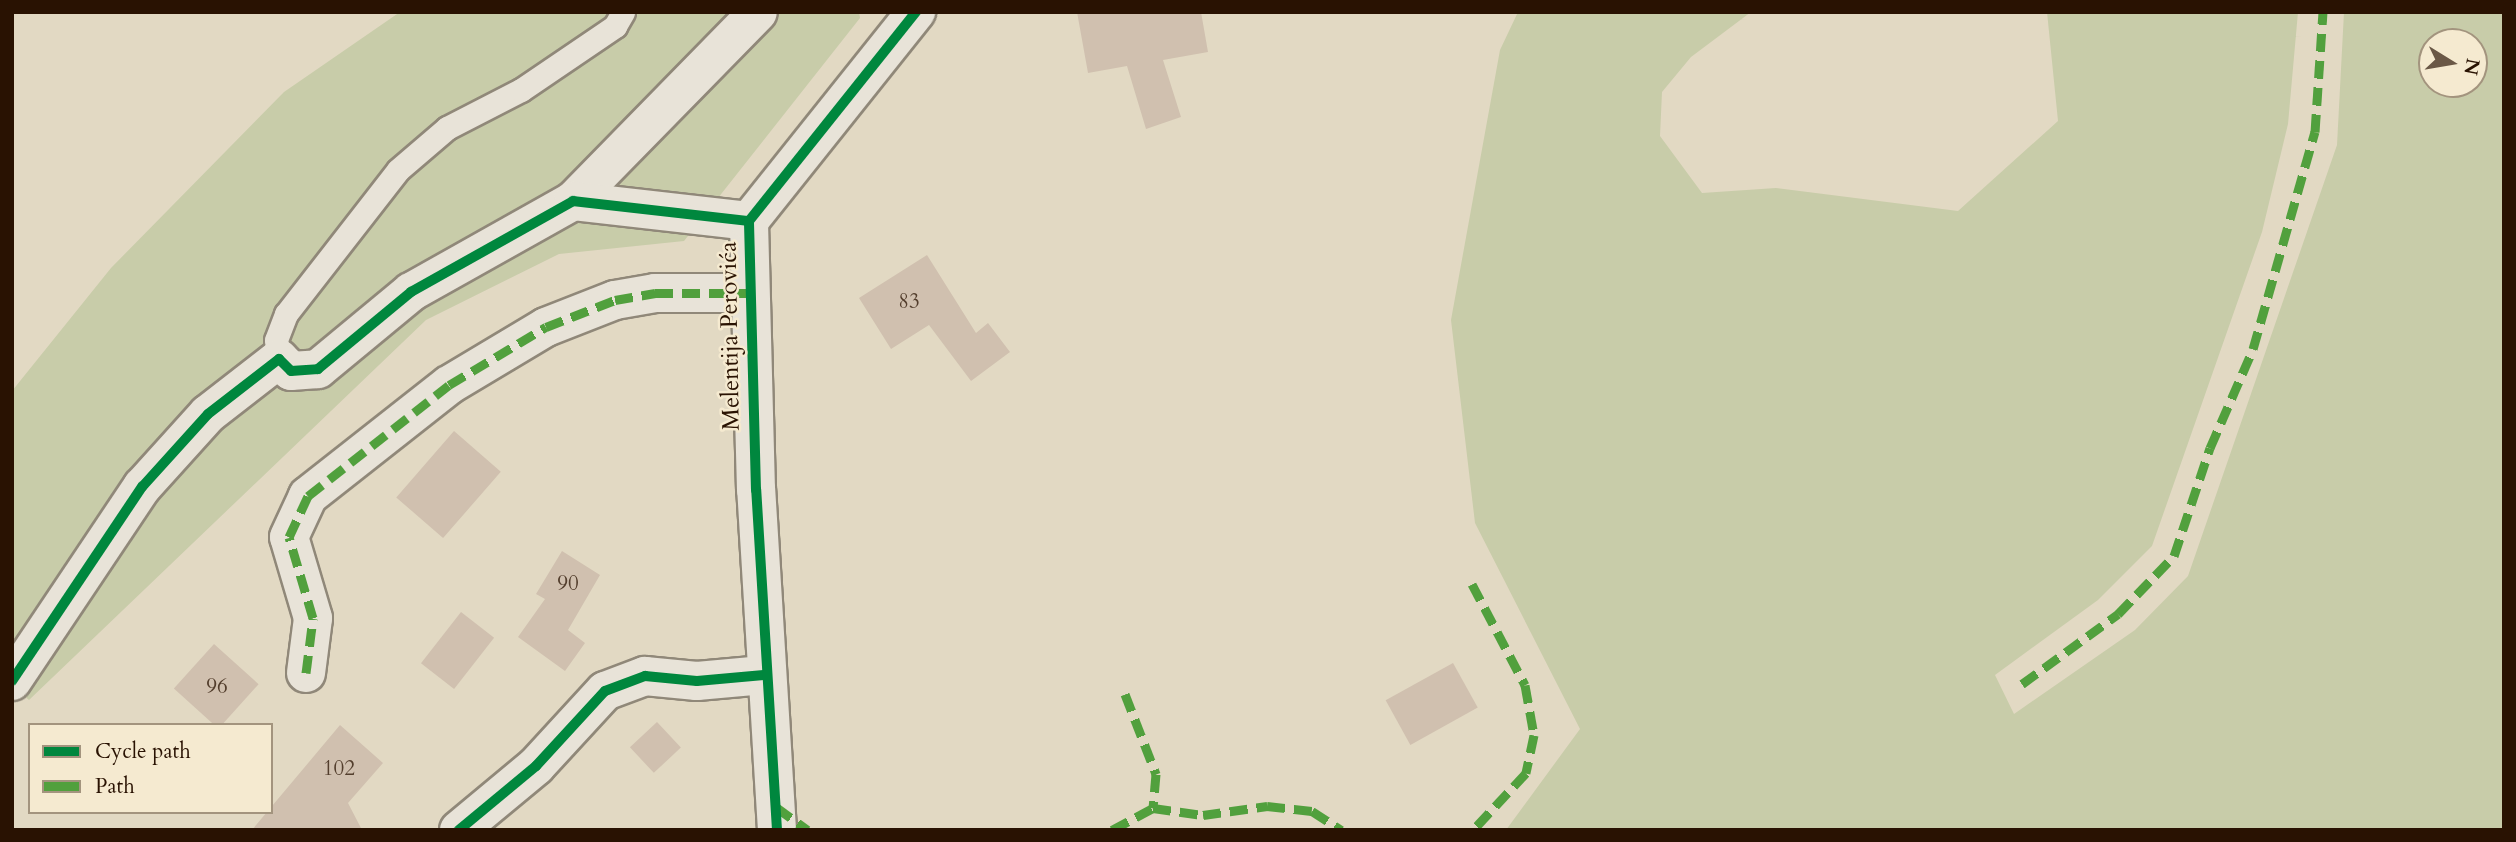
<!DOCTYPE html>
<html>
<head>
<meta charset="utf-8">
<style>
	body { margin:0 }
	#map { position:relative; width:2516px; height:842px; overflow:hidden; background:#e2d9c3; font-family:Cardo,serif }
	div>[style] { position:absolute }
	.green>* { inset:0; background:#c8cca9 }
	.building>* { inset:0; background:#d0c0af; transform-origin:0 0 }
	.roads { filter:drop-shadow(2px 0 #908879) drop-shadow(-2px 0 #908879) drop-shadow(0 2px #908879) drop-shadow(0 -2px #908879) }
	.service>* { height:23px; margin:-11.5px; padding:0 11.5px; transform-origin:11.5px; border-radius:11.5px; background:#e8e3d8 }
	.minor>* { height:38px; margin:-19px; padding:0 19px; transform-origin:19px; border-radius:19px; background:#e8e3d8 }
	.quiet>* { height:9px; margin-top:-4.5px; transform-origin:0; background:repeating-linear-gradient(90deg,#51a03d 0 18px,transparent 0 27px) }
	.cycleway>* { height:10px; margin:-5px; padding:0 5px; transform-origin:5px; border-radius:5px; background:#00873e }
	span { translate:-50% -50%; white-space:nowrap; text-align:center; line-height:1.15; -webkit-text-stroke:5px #f5ead0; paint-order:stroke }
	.number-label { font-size:21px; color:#533e2d }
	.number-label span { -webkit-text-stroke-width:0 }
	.street-label { font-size:24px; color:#291202 }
	.frame { position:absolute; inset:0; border:14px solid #291202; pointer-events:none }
	.legend { position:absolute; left:28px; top:723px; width:245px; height:91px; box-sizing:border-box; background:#f5ead0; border:2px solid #a3947e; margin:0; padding:9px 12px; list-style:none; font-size:21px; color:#291202 }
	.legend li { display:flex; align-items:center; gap:14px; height:35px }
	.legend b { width:35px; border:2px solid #a3947e }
	.north { position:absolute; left:2418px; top:28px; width:70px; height:70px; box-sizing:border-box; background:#f5ead0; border:2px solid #a3947e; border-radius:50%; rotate:101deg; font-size:19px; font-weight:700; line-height:28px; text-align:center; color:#291202 }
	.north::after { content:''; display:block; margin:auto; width:24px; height:32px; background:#6a5846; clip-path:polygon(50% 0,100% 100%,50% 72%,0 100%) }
</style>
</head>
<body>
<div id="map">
	<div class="green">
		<i style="clip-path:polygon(400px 12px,859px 12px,860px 18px,684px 241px,559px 254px,426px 320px,29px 700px,12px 686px,12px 391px,111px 268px,284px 92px)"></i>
		<i style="clip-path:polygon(evenodd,1518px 12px,1751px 12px,1691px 57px,1662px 92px,1660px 136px,1702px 193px,1776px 188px,1958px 211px,2058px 121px,2047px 12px,2298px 12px,2288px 124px,2262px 232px,2152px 546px,2098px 600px,1995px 675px,2014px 714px,2135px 630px,2188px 576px,2337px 145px,2344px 12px,2504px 12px,2504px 830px,1506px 830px,1580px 729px,1475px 523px,1451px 320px,1500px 50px,1518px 12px,2474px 42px,2474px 84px,2432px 84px,2432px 42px,2474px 42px)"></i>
	</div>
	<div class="building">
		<i style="clip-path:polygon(1077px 12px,1201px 12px,1208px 52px,1163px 60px,1181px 117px,1146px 129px,1127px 66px,1088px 73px)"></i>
		<i style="clip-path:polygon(927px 255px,976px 333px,988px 323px,1010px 352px,971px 381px,929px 325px,891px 349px,859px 298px)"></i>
		<i style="left:454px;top:431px;width:62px;height:88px;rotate:41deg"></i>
		<i style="clip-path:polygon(562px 551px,600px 575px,568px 630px,585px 643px,565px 671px,518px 637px,545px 599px,536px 594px)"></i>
		<i style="left:461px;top:612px;width:42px;height:65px;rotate:38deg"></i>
		<i style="left:214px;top:644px;width:60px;height:60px;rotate:42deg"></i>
		<i style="left:1453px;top:663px;width:51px;height:77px;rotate:61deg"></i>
		<i style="left:657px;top:722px;width:35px;height:37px;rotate:47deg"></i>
		<i style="clip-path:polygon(340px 725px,383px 763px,348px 803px,362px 830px,252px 830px)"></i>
	</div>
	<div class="roads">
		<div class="service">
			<i style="left:279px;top:359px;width:19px;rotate:-99deg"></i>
			<i style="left:276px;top:340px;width:28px;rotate:-69deg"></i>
			<i style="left:286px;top:314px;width:182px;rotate:-52.1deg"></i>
			<i style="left:398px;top:170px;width:65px;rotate:-40.6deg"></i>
			<i style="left:447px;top:128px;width:83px;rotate:-27.2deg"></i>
			<i style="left:521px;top:90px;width:114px;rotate:-34.2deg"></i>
			<i style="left:615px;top:26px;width:16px;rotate:-60deg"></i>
		</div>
		<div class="minor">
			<i style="left:573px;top:201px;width:264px;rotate:-45.6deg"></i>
			<i style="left:306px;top:673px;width:55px;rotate:-82.7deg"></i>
			<i style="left:313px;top:618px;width:84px;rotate:-106.5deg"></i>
			<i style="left:289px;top:537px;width:45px;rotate:-65.1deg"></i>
			<i style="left:308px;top:496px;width:179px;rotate:-38.2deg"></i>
			<i style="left:449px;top:385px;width:113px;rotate:-30.9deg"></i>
			<i style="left:546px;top:327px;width:74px;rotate:-21.4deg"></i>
			<i style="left:615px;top:300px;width:41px;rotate:-9.9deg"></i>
			<i style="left:655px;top:293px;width:93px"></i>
			<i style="left:12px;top:681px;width:234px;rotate:-56.2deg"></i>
			<i style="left:142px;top:487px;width:98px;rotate:-47.9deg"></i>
			<i style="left:208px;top:414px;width:90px;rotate:-37.8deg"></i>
			<i style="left:279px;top:359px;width:17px;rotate:45deg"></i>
			<i style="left:291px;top:371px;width:27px;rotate:-4deg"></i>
			<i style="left:318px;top:369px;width:121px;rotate:-39.6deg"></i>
			<i style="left:411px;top:292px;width:186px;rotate:-29.3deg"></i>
			<i style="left:573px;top:201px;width:177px;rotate:6.5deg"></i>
			<i style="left:459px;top:830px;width:100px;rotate:-39.7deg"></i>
			<i style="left:536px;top:766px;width:102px;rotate:-47.4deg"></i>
			<i style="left:605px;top:691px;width:43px;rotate:-20.6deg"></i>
			<i style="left:645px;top:676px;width:52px;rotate:5.5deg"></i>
			<i style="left:697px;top:681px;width:67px;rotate:-5.1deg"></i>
			<i style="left:777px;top:830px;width:341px;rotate:-93.5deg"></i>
			<i style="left:756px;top:490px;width:269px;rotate:-91.5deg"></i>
			<i style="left:749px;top:221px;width:268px;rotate:-51.4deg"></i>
		</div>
	</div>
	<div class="quiet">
		<i style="left:1472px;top:584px;width:114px;rotate:62.3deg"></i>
		<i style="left:1525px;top:685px;width:51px;rotate:79.8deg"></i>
		<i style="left:1534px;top:735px;width:39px;rotate:102deg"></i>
		<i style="left:1526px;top:773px;width:78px;rotate:132.9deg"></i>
		<i style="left:306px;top:673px;width:55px;rotate:-82.7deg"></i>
		<i style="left:313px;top:618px;width:84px;rotate:-106.5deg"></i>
		<i style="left:289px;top:537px;width:45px;rotate:-65.1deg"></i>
		<i style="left:308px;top:496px;width:179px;rotate:-38.2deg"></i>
		<i style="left:449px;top:385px;width:113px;rotate:-30.9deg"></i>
		<i style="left:546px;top:327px;width:74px;rotate:-21.4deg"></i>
		<i style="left:615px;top:300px;width:41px;rotate:-9.9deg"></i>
		<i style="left:655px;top:293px;width:93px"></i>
		<i style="left:2022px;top:684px;width:119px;rotate:-36.1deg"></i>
		<i style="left:2118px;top:614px;width:81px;rotate:-46deg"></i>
		<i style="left:2174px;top:556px;width:114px;rotate:-71.6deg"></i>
		<i style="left:2210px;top:448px;width:108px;rotate:-66.5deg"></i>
		<i style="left:2253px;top:349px;width:226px;rotate:-74.1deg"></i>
		<i style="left:2315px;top:132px;width:120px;rotate:-86.2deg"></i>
		<i style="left:1125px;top:694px;width:86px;rotate:68.8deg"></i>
		<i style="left:1156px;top:774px;width:34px;rotate:95deg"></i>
		<i style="left:776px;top:807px;width:39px;rotate:36deg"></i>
		<i style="left:1112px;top:830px;width:47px;rotate:-28.2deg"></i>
		<i style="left:1153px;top:808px;width:50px;rotate:8deg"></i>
		<i style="left:1203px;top:815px;width:65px;rotate:-8deg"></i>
		<i style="left:1267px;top:806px;width:45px;rotate:6.3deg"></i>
		<i style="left:1312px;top:811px;width:35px;rotate:33deg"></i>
	</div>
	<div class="cycleway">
		<i style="left:12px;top:681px;width:234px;rotate:-56.2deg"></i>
		<i style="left:142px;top:487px;width:98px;rotate:-47.9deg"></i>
		<i style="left:208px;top:414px;width:90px;rotate:-37.8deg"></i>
		<i style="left:279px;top:359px;width:17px;rotate:45deg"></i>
		<i style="left:291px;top:371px;width:27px;rotate:-4deg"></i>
		<i style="left:318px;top:369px;width:121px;rotate:-39.6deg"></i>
		<i style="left:411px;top:292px;width:186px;rotate:-29.3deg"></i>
		<i style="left:573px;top:201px;width:177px;rotate:6.5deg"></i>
		<i style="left:459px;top:830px;width:100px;rotate:-39.7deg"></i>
		<i style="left:536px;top:766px;width:102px;rotate:-47.4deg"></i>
		<i style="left:605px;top:691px;width:43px;rotate:-20.6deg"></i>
		<i style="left:645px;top:676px;width:52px;rotate:5.5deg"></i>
		<i style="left:697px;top:681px;width:67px;rotate:-5.1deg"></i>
		<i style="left:777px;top:830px;width:341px;rotate:-93.5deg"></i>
		<i style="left:756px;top:490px;width:269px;rotate:-91.5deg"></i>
		<i style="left:749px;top:221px;width:268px;rotate:-51.4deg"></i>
	</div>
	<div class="number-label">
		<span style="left:909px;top:302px">83</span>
		<span style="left:568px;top:584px">90</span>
		<span style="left:217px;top:687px">96</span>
		<span style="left:339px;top:769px">102</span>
	</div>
	<div class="street-label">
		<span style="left:730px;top:336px;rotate:-91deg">Melentija Perovića</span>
	</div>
	<div class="frame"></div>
	<ul class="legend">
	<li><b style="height:9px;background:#00873e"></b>Cycle path</li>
	<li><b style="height:9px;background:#51a03d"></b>Path</li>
	</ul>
	<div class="north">N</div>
</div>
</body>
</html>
